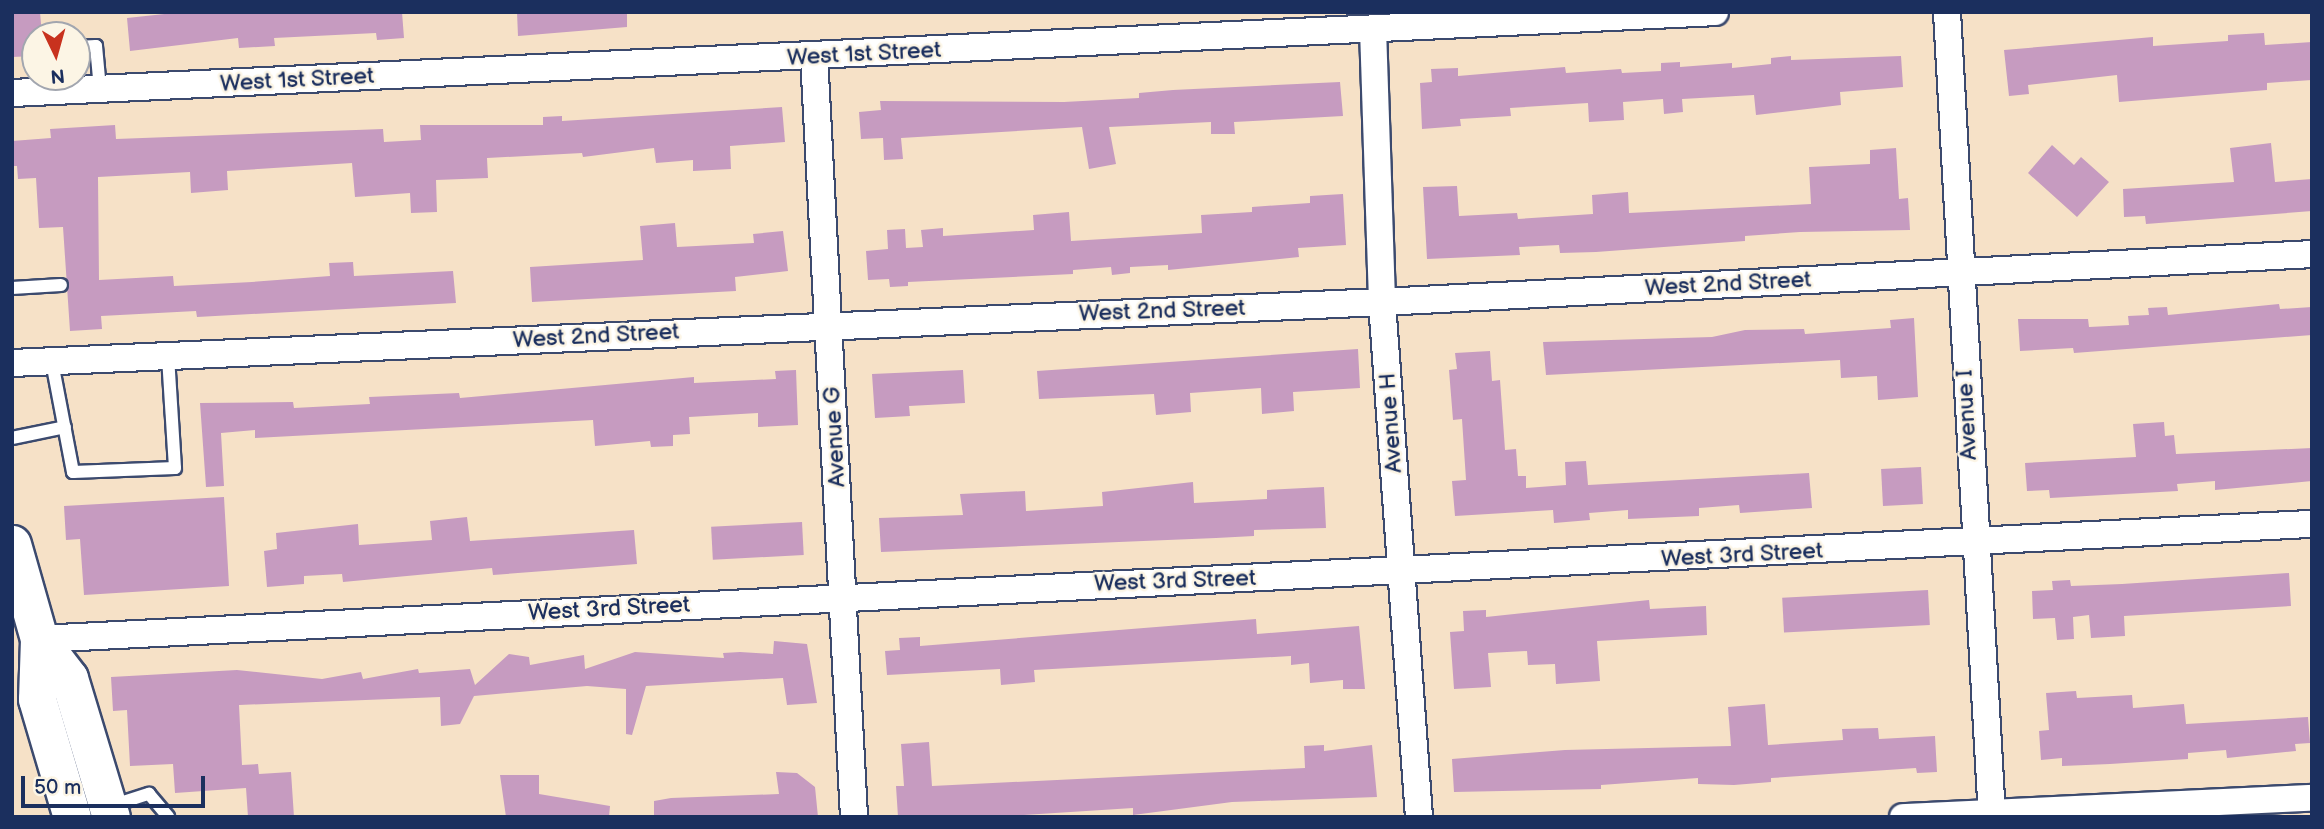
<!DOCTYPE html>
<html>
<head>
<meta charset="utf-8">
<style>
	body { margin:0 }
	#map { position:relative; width:2324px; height:829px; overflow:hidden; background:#f6e1c7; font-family:"Balsamiq Sans",sans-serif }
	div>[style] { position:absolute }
	.building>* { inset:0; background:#c69bc0; transform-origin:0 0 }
	.roads { filter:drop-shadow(2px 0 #3c4a6e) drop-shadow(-2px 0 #3c4a6e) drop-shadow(0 2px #3c4a6e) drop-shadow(0 -2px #3c4a6e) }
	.lane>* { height:12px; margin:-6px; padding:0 6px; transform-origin:6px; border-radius:6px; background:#fff }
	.street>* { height:26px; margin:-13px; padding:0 13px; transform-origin:13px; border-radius:13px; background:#fff }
	.secondary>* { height:37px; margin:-18.5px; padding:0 18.5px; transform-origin:18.5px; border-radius:18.5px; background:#fff }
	span { translate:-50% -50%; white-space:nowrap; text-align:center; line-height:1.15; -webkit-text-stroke:5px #fcf5e5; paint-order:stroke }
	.street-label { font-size:23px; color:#1b2f5e }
	.frame { position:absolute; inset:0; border:14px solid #1b2f5e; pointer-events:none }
	.north { position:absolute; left:21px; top:21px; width:70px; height:70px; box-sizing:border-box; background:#fcf5e5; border:2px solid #a2a6af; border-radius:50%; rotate:175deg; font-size:19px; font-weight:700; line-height:28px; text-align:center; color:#1b2f5e }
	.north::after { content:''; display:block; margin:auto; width:24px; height:32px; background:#c8321e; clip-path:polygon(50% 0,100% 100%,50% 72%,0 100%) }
	.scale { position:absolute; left:21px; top:776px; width:184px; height:32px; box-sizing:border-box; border:4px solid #1b2f5e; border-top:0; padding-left:9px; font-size:21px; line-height:24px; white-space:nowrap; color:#1b2f5e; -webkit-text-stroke:5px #fcf5e5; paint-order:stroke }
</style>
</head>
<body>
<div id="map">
	<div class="building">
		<i style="clip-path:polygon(12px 12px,40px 12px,42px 35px,35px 35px,35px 56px,12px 57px)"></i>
		<i style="clip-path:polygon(183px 12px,402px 12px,404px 38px,377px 40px,376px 33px,274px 38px,275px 46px,239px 48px,238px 38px,130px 51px,127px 18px)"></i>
		<i style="clip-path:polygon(517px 12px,627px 12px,627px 27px,518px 36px)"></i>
		<i style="clip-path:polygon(2264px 33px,2265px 45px,2312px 42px,2312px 80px,2267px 83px,2267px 90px,2119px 102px,2117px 75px,2028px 85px,2029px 94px,2009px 96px,2004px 50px,2153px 37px,2153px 46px,2228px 41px,2228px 35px)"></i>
		<i style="clip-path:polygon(1791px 56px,1791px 60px,1901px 56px,1903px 87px,1840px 92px,1841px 105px,1756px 115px,1754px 95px,1682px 99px,1683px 112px,1664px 114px,1663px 99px,1623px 102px,1624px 120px,1589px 122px,1588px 103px,1510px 108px,1511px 116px,1460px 119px,1461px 126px,1422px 129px,1420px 83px,1432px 82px,1431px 69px,1458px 68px,1458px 76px,1565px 67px,1566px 73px,1621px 69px,1622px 73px,1661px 71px,1661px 63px,1680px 62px,1680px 67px,1732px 63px,1732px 68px,1771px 64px,1771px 58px)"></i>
		<i style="clip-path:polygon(1340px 82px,1343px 116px,1234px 122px,1235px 134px,1211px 134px,1211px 122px,1109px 127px,1116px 164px,1089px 169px,1082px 127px,901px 138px,903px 159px,884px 160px,883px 138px,861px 139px,859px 112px,881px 110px,880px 101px,1064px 102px,1139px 98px,1139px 93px,1173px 90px)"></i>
		<i style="clip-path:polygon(782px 107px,785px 142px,730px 146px,731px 169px,693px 171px,693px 160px,656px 163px,654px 148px,583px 157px,582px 153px,487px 158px,488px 178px,436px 180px,437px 212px,411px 213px,410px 193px,355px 197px,352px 163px,227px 171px,228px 190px,191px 193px,190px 172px,98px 177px,99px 280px,173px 276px,174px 286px,252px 282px,330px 276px,329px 263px,353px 262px,354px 276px,453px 271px,456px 303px,197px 317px,196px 311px,101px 316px,102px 329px,70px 331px,63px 227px,39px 228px,36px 178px,18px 179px,17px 166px,12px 166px,12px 141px,51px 138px,50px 129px,115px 125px,116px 139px,383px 129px,384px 142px,421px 140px,420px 125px,543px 125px,543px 117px,562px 116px,562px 121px)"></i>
		<i style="clip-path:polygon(2271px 143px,2275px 182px,2312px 179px,2312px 211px,2146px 224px,2145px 216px,2124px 217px,2123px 189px,2234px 182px,2230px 148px)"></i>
		<i style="clip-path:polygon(2052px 145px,2074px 165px,2081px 157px,2109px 182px,2077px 217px,2028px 173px)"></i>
		<i style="clip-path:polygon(1896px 148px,1899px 199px,1908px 198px,1910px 230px,1800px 232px,1745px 236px,1745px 241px,1596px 252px,1560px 253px,1559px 245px,1519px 247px,1520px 255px,1427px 259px,1423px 187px,1457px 186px,1459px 216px,1517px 213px,1518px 219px,1593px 214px,1592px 195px,1628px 192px,1629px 213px,1811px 204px,1809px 167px,1870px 164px,1870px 150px)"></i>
		<i style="clip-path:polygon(1343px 194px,1346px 245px,1298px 248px,1299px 257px,1168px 270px,1168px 265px,1130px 267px,1130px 273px,1112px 275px,1111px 267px,1073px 270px,1073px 274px,908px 282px,908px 286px,890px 287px,889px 279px,868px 280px,866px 251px,888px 249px,887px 230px,905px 229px,906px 248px,923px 247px,921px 230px,943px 228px,943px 236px,1034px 230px,1033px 215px,1069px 212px,1071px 241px,1202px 233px,1201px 215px,1252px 212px,1252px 207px,1310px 203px,1310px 196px)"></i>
		<i style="clip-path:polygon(675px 223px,677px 247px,754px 243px,753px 234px,783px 231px,788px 271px,735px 277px,736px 291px,532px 302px,530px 267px,643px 260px,640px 226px)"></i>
		<i style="clip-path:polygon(2279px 304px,2280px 309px,2312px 307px,2312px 335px,2074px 353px,2073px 348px,2020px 351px,2018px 319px,2088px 319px,2089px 327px,2129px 325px,2128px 316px,2149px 315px,2148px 308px,2167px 307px,2168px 315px)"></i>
		<i style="clip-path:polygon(1914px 318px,1918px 397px,1878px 400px,1877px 376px,1841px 378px,1840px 360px,1546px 375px,1543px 342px,1712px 337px,1745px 330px,1804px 329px,1805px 334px,1891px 328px,1890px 320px)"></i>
		<i style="clip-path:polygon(1358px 349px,1360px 388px,1293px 392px,1294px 411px,1262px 414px,1261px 388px,1190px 393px,1191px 412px,1156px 415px,1154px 394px,1039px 399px,1037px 371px)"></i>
		<i style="clip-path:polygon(1490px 351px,1492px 381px,1500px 380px,1505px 450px,1516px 449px,1518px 476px,1526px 476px,1526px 488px,1566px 485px,1565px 462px,1586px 461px,1588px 485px,1809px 473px,1812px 508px,1740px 513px,1739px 505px,1699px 508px,1699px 516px,1628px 519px,1628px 510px,1589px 513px,1590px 520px,1554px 523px,1553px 510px,1455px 516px,1452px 481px,1466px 480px,1462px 419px,1453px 420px,1449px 370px,1457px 369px,1455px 353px)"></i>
		<i style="clip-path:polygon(796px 370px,798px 425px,758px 427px,758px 413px,689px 417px,690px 434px,673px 435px,673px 446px,651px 447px,650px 441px,595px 446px,593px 420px,255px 438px,255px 430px,221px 433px,224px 486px,206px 487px,200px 403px,293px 402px,294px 408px,370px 404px,369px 397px,459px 393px,460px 398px,694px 377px,694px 383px,776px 379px,775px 371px)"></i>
		<i style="clip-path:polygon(963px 370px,965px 403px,909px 406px,910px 416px,875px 418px,872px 374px)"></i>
		<i style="clip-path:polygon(2164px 422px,2165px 436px,2174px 435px,2176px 454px,2312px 448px,2312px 481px,2215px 490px,2215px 481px,2177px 484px,2178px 491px,2050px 498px,2049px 490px,2027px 491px,2025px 463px,2136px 457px,2133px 424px)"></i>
		<i style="left:1921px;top:467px;width:37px;height:40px;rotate:87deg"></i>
		<i style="clip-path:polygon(1193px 482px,1194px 503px,1267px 499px,1267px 490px,1324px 487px,1326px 528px,1254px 530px,1254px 536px,1216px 538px,881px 552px,879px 518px,963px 515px,960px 494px,1025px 491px,1026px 511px,1103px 506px,1102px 492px)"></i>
		<i style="clip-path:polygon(224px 497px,229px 586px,84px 595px,80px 539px,66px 540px,64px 506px)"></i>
		<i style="clip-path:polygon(467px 517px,470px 541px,634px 530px,637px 564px,493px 575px,492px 568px,343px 582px,342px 574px,304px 576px,304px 584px,267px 587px,264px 551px,277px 549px,276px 533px,358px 524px,359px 545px,432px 540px,430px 521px)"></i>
		<i style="left:802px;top:522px;width:33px;height:91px;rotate:87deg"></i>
		<i style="clip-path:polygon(2289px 573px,2291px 606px,2124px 616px,2125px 636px,2091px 638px,2089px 615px,2073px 617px,2074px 639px,2057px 640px,2055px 618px,2033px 619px,2032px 591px,2053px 590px,2052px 581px,2070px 580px,2071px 586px,2122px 584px)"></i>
		<i style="left:1928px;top:590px;width:35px;height:146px;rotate:87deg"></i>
		<i style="clip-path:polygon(1649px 600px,1650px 609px,1706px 606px,1707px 635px,1597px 641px,1600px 681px,1556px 684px,1555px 664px,1528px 665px,1527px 651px,1488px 653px,1491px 687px,1454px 689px,1450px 632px,1464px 631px,1463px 611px,1486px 610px,1486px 617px)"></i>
		<i style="clip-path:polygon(1256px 619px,1257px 634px,1359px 626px,1365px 689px,1343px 689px,1343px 680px,1310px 683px,1309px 663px,1291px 665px,1291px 656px,1034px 670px,1035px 682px,1001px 685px,1000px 669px,887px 675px,885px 651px,900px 650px,899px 638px,920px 637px,920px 646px)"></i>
		<i style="clip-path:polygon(774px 641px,807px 644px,817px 703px,787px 705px,783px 678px,646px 686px,632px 735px,626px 734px,626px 689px,587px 686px,474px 696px,460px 724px,441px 726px,440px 697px,239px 705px,242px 765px,258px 764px,259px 774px,291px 772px,294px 817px,248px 817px,246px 788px,175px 793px,173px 764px,130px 766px,127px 710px,113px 711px,111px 677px,237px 670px,322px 679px,361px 672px,363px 679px,418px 669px,419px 673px,470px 669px,475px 685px,509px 654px,529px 657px,530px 665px,584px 655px,585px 669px,635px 652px,724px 658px,723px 653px,740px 652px,773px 654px)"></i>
		<i style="clip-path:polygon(2076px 691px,2077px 698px,2132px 695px,2133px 708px,2184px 704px,2186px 724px,2308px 717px,2310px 743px,2295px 744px,2296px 751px,2227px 758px,2226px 750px,2188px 753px,2188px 759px,2110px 764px,2062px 766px,2062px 758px,2041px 760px,2039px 731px,2049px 730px,2046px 693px)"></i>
		<i style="clip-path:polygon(1765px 704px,1768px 745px,1843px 740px,1842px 729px,1878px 728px,1879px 739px,1935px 736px,1937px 772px,1917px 773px,1916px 768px,1771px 778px,1771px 782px,1734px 785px,1698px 784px,1698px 778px,1601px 785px,1601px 789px,1454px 792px,1452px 759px,1565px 750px,1731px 746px,1728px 707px)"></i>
		<i style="clip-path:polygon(929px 742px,932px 786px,1305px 768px,1304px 746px,1324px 745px,1324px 751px,1372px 745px,1377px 797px,1232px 802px,1133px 815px,1133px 808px,1008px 816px,898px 817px,896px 786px,904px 786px,901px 744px)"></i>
		<i style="clip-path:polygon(776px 772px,797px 773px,815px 787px,818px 817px,654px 817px,654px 801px,671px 798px,779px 794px)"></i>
		<i style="clip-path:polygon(500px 775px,539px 775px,539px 794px,610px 806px,609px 817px,506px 817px)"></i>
	</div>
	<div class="roads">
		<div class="lane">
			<i style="left:77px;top:47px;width:19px;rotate:-3deg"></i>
			<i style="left:96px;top:46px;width:43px;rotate:84.7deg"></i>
			<i style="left:12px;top:288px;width:49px;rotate:-3.5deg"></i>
			<i style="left:52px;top:362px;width:112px;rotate:79.2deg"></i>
			<i style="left:73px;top:472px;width:102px;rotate:-2.2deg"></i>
			<i style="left:175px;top:468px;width:112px;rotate:-93.6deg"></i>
			<i style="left:12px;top:438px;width:54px;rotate:-11.7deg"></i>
			<i style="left:111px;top:806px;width:40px;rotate:-18deg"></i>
			<i style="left:149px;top:794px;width:30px;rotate:50deg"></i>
		</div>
		<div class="street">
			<i style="left:1947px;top:12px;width:806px;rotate:86.8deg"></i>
			<i style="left:1373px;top:29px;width:273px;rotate:88.1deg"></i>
			<i style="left:1382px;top:302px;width:516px;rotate:85.89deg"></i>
			<i style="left:814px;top:56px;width:762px;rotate:86.99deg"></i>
			<i style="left:12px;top:93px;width:1705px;rotate:-2.72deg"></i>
			<i style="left:12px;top:363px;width:1371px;rotate:-2.55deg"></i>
			<i style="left:1382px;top:302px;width:931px;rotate:-2.95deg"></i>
			<i style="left:39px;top:639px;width:2276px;rotate:-2.9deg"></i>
			<i style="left:1903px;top:817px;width:409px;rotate:-2.7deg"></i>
		</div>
		<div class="secondary">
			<i style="left:12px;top:544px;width:99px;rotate:74.1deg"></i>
			<i style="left:39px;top:639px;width:60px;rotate:91.9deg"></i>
			<i style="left:37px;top:699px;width:123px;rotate:73.5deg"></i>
			<i style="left:39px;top:639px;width:49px;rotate:52.4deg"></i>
			<i style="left:69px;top:678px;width:145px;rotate:73.2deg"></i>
		</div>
	</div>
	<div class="street-label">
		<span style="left:864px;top:54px;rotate:-3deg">West 1st Street</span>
		<span style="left:297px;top:80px;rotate:-3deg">West 1st Street</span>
		<span style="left:1728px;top:284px;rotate:-3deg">West 2nd Street</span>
		<span style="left:1162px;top:311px;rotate:-2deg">West 2nd Street</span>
		<span style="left:596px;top:336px;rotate:-3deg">West 2nd Street</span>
		<span style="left:1967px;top:415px;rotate:-93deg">Avenue I</span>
		<span style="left:1391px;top:423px;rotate:-94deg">Avenue H</span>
		<span style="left:835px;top:437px;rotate:-93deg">Avenue G</span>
		<span style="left:1742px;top:555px;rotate:-3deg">West 3rd Street</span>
		<span style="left:1175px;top:581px;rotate:-2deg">West 3rd Street</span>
		<span style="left:609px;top:609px;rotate:-3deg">West 3rd Street</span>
	</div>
	<div class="frame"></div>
	<div class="north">N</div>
	<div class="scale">50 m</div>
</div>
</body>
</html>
